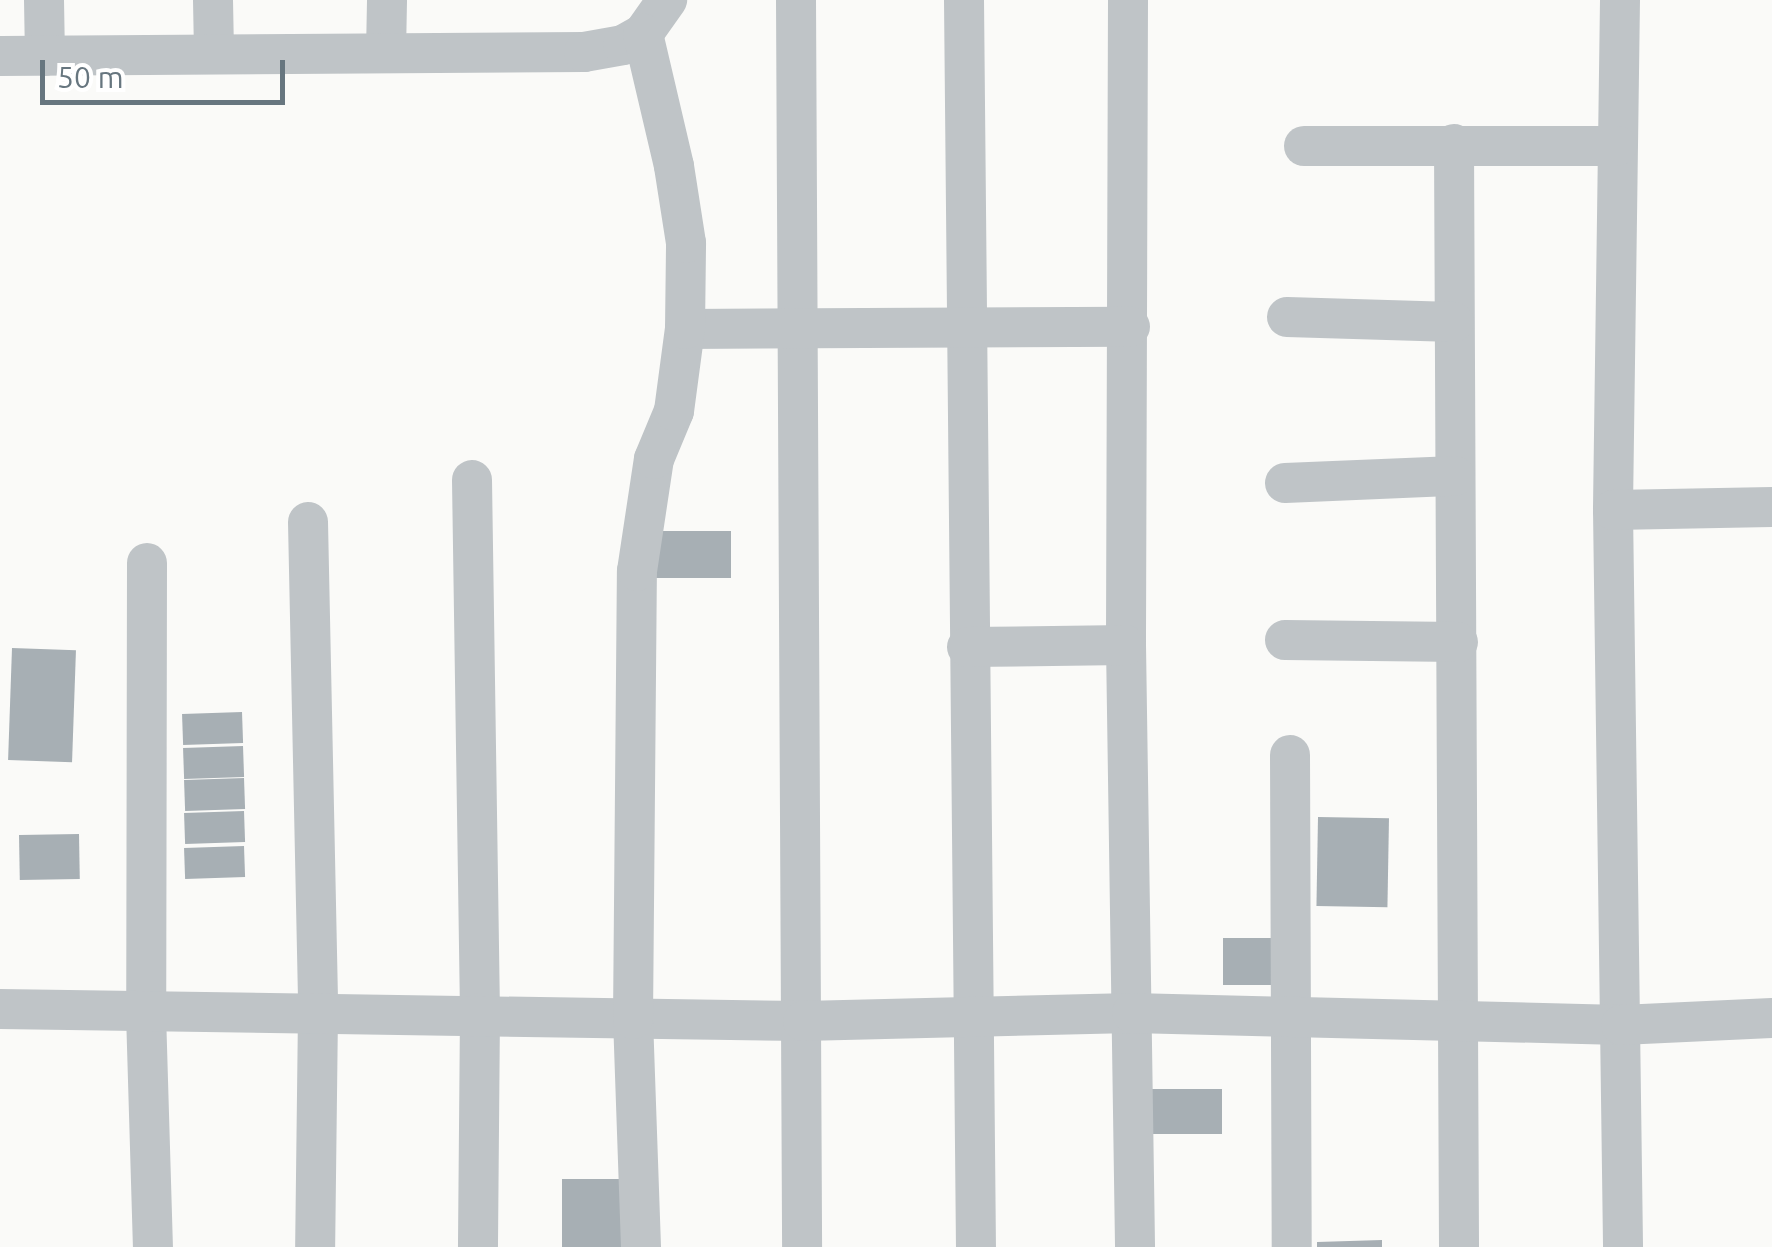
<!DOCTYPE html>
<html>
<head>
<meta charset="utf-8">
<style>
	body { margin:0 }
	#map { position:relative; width:1772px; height:1247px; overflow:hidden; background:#fafaf8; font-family:Ubuntu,sans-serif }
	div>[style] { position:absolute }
	.building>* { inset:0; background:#a7afb4; transform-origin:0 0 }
	.minor>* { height:40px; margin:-20px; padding:0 20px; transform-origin:20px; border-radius:20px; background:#bfc4c7 }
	span { translate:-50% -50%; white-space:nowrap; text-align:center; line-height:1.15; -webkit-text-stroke:10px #fff; paint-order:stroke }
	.scale { position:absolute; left:40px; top:60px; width:245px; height:45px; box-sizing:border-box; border:5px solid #67767f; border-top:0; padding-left:12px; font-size:30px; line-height:35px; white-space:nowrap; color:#67767f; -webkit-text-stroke:8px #fff; paint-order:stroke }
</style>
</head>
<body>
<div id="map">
	<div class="building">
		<i style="left:656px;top:531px;width:75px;height:47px"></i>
		<i style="left:12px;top:648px;width:64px;height:112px;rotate:2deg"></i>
		<i style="left:242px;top:712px;width:31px;height:60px;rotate:88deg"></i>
		<i style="left:243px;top:746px;width:31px;height:60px;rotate:88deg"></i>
		<i style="left:244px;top:778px;width:31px;height:60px;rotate:88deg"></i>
		<i style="left:244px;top:811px;width:31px;height:60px;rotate:88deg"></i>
		<i style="left:1318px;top:817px;width:71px;height:89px;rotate:1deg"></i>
		<i style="left:79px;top:834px;width:45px;height:60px;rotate:89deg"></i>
		<i style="left:244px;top:846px;width:31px;height:60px;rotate:88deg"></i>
		<i style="left:1223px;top:938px;width:65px;height:47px"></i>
		<i style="left:1149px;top:1089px;width:73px;height:45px"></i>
		<i style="left:562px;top:1179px;width:60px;height:68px"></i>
		<i style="clip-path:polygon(1382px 1240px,1382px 1247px,1317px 1247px,1317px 1242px)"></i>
	</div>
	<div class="minor">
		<i style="left:44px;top:0;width:56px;rotate:89deg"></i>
		<i style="left:213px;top:0;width:54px;rotate:88.9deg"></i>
		<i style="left:796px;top:0;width:1247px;rotate:89.72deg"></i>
		<i style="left:964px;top:0;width:1247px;rotate:89.45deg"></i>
		<i style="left:1128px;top:0;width:645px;rotate:90.18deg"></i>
		<i style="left:1126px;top:645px;width:602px;rotate:89.14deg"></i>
		<i style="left:1620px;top:0;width:510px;rotate:90.79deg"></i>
		<i style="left:1613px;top:510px;width:737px;rotate:89.22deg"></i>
		<i style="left:386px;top:53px;width:53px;rotate:-88.9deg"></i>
		<i style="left:0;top:56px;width:584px;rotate:-0.39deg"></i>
		<i style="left:584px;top:52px;width:40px;rotate:-10deg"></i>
		<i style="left:623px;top:45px;width:23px;rotate:-29deg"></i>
		<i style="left:643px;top:34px;width:42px;rotate:-54.8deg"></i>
		<i style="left:1454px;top:144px;width:1103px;rotate:89.74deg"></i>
		<i style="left:1304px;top:146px;width:313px"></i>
		<i style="left:1287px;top:317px;width:167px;rotate:1.7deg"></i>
		<i style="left:685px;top:329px;width:445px;rotate:-0.3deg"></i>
		<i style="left:472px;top:480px;width:533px;rotate:89.14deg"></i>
		<i style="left:480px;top:1013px;width:234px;rotate:90.5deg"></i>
		<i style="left:1285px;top:483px;width:170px;rotate:-2.4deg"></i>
		<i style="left:1613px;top:510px;width:159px;rotate:-1.1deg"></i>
		<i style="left:308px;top:522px;width:491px;rotate:88.8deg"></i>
		<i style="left:318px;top:1013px;width:234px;rotate:90.7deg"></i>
		<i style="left:147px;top:563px;width:450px;rotate:90.1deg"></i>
		<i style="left:146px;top:1013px;width:234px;rotate:88.3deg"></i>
		<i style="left:1285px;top:640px;width:173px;rotate:0.7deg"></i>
		<i style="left:967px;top:647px;width:159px;rotate:-0.7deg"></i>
		<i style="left:1290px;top:755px;width:492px;rotate:89.8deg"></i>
		<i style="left:0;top:1009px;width:803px;rotate:0.86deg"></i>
		<i style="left:803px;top:1021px;width:329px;rotate:-1.4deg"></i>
		<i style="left:1132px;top:1013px;width:489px;rotate:1.4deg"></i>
		<i style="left:1621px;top:1025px;width:151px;rotate:-2.7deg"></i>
		<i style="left:641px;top:1247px;width:228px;rotate:-92deg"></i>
		<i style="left:633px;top:1019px;width:448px;rotate:-89.5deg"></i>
		<i style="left:637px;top:571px;width:113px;rotate:-81.4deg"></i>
		<i style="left:654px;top:459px;width:52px;rotate:-67.4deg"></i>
		<i style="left:674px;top:411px;width:83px;rotate:-82.4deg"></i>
		<i style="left:685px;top:329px;width:86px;rotate:-89.3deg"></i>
		<i style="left:686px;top:243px;width:78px;rotate:-98.9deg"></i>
		<i style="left:674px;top:166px;width:136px;rotate:-103.2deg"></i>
	</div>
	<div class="scale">50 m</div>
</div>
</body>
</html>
